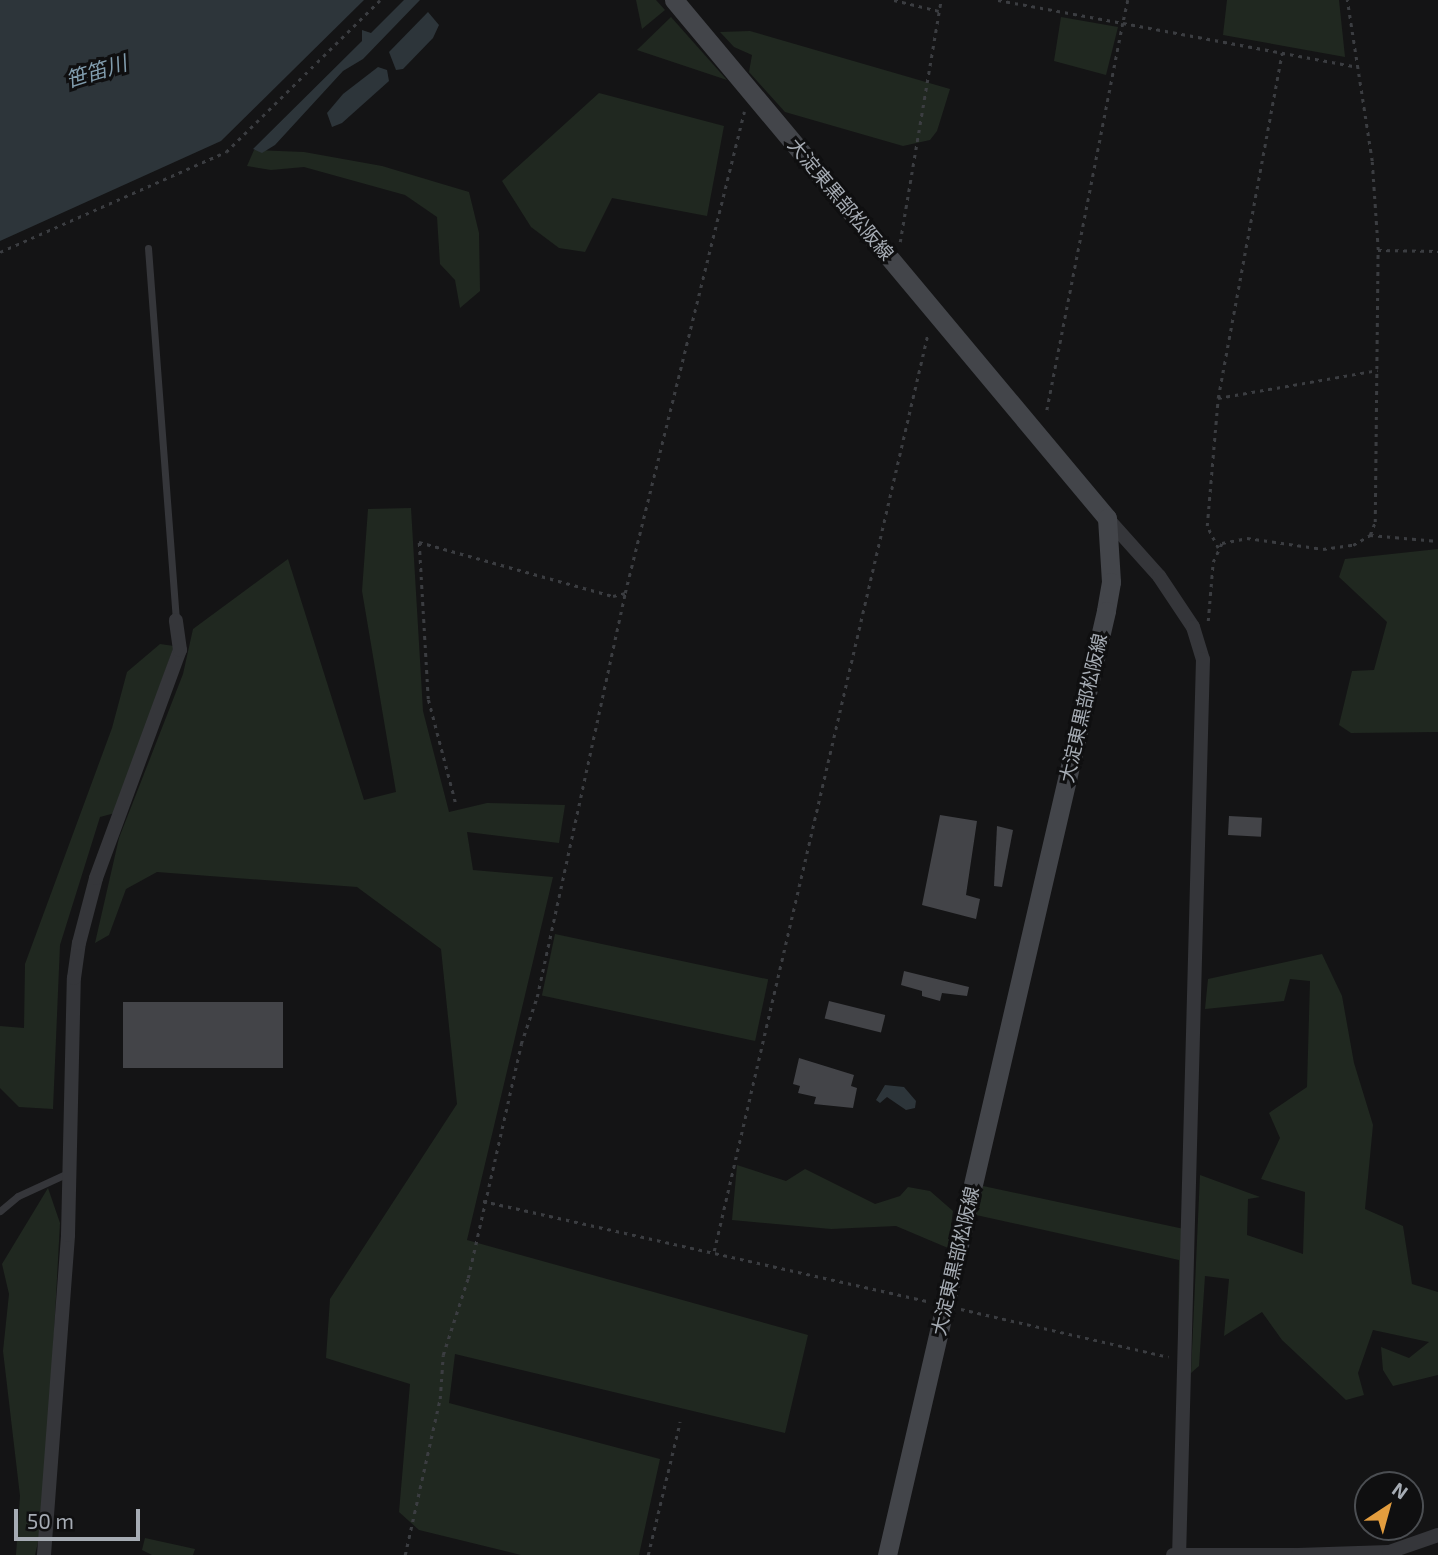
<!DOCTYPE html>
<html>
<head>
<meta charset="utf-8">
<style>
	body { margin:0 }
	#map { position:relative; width:1438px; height:1555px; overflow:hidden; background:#141415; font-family:"Exo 2","Noto Sans JP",sans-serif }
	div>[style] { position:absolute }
	.green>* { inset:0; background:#202820; transform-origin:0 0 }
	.water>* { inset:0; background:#2d353a }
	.building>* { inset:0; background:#434448; transform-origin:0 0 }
	.path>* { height:2.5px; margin-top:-1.25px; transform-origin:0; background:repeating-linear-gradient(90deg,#3b3d41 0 3.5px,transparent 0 8.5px) }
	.service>* { height:7px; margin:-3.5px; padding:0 3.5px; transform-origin:3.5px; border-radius:3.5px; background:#35363a }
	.minor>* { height:14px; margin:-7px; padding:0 7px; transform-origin:7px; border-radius:7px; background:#35363a }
	.secondary>* { height:19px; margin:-9.5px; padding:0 9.5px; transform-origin:9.5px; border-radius:9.5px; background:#43454a }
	span { translate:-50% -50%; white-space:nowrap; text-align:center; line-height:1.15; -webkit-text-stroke:6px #0f0f10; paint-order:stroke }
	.street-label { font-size:19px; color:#a6acb4 }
	.water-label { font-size:21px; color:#809cad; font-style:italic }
	.north { position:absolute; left:1354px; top:1471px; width:70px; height:70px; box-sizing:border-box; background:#0f0f10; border:2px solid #4b4e52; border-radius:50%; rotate:36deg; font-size:19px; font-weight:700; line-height:28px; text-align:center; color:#a6acb4 }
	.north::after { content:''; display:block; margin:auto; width:24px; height:32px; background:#e39d3e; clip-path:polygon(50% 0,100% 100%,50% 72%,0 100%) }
	.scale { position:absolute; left:14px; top:1509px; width:126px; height:32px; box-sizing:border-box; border:4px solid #a6acb4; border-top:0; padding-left:9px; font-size:21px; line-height:24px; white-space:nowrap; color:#a6acb4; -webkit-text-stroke:5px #0f0f10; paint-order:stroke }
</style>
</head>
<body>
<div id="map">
	<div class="green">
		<i style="clip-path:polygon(636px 0,656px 0,665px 10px,642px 29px)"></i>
		<i style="clip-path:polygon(1227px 0,1339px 0,1345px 57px,1223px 35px)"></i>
		<i style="clip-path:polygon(671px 17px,727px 80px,637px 50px)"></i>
		<i style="clip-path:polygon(1061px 17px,1118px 27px,1106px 75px,1054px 61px)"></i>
		<i style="clip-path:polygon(750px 31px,950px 89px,937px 131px,930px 140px,903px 146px,785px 112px,749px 72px,752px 55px,734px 47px,720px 32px)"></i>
		<i style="clip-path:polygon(599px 93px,724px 126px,707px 216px,612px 198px,585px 252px,559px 248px,531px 227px,502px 181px)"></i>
		<i style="clip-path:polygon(254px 150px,304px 152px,382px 166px,469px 192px,479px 233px,480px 291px,460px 308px,455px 280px,440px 264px,437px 217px,405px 195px,304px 167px,271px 170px,247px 166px)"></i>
		<i style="clip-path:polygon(411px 508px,423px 711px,449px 812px,487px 803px,565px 805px,559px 843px,467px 832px,473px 870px,553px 877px,467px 1240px,808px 1335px,785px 1433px,455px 1354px,449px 1403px,660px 1459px,639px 1555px,521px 1555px,419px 1530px,399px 1512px,410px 1384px,326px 1358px,330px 1299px,457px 1104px,441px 949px,357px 887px,157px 872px,126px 889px,109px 935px,95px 943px,119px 838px,183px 674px,193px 629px,288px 559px,364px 800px,396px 792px,362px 591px,368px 509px)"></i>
		<i style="clip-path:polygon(1438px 549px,1438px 732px,1351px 733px,1339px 725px,1352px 671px,1374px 670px,1387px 622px,1339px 577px,1345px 559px)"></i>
		<i style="clip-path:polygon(160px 644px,174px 646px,115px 813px,100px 817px,60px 945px,53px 1109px,19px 1107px,0 1088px,0 1026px,24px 1028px,25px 964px,112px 728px,127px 672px)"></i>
		<i style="left:555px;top:934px;width:218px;height:63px;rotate:12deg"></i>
		<i style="clip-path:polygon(1322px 954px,1342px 996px,1354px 1063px,1373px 1125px,1365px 1209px,1403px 1226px,1412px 1284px,1438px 1292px,1438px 1375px,1393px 1386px,1383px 1370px,1381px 1347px,1409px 1358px,1429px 1342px,1373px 1330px,1358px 1373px,1364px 1395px,1346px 1400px,1282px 1340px,1262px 1312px,1224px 1336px,1229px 1279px,1205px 1276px,1199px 1366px,1191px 1373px,1200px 1175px,1260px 1197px,1248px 1199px,1247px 1235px,1303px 1254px,1305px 1192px,1261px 1179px,1280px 1138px,1269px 1113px,1307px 1087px,1310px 981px,1290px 979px,1284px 1001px,1205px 1009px,1208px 979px)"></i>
		<i style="clip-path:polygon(737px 1165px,786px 1181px,805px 1169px,875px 1204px,900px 1196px,908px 1187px,930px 1191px,953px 1211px,948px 1248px,896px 1226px,831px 1229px,732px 1220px)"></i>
		<i style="clip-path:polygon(983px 1186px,1184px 1229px,1178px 1338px,1179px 1260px,976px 1215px)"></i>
		<i style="clip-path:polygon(48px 1188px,60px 1223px,44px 1517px,35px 1555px,16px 1555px,20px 1496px,3px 1351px,9px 1294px,2px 1264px)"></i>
		<i style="clip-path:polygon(145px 1538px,195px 1549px,193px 1555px,152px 1555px,142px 1550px)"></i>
	</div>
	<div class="water">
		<i style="clip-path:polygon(0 0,364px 0,221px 141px,0 241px)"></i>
		<i style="clip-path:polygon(404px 0,420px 0,363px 59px,343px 71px,275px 145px,262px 153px,253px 149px,362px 41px,362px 30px,371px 33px)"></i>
		<i style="clip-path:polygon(428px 12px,439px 25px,433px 38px,403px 69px,396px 70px,389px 52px)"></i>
		<i style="clip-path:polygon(378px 67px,387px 70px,389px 81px,342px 123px,332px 127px,327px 113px,343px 94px)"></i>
		<i style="clip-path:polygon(885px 1085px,904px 1087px,916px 1101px,915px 1108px,906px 1110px,887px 1097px,880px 1103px,876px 1100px)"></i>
	</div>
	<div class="building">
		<i style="clip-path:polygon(940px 815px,977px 821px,966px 895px,980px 899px,976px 919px,922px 905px)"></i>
		<i style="left:1229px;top:816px;width:33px;height:19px;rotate:3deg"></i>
		<i style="clip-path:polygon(997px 826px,1013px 830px,1002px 887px,994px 886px)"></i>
		<i style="clip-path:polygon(904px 971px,969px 987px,967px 996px,942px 993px,940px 1001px,922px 996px,922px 991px,901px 985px)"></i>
		<i style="left:829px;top:1001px;width:58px;height:18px;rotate:14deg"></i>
		<i style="left:123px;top:1002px;width:160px;height:66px"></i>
		<i style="clip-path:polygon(799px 1058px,854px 1075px,851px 1086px,857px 1088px,853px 1108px,814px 1104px,816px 1097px,798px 1093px,800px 1086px,793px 1084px)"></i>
	</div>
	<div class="path">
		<i style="left:894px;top:0;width:46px;rotate:13.7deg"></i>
		<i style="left:998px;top:0;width:127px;rotate:10.4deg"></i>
		<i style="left:1123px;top:23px;width:399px;rotate:101.1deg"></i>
		<i style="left:1128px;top:0;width:24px;rotate:102deg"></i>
		<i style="left:1123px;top:23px;width:238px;rotate:10.6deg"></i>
		<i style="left:900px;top:242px;width:245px;rotate:-80.4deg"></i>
		<i style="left:1378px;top:250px;width:60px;rotate:1deg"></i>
		<i style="left:0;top:252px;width:247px;rotate:-23.9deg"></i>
		<i style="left:226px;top:152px;width:216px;rotate:-44.6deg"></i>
		<i style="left:1218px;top:398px;width:162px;rotate:-9.9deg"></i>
		<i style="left:1370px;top:535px;width:68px;rotate:5deg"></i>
		<i style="left:1218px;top:548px;width:25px;rotate:-117deg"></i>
		<i style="left:1207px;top:526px;width:128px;rotate:-85.1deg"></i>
		<i style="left:1218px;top:398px;width:351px;rotate:-79.5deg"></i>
		<i style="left:1208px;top:621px;width:59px;rotate:-85.2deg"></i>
		<i style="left:1213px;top:562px;width:21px;rotate:-65deg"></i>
		<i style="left:1222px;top:543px;width:25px;rotate:-11deg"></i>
		<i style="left:1247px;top:538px;width:77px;rotate:8.2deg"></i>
		<i style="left:1323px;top:549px;width:30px;rotate:-8deg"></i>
		<i style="left:1353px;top:545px;width:20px;rotate:-30deg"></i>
		<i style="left:1370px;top:535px;width:14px;rotate:-69deg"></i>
		<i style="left:1375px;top:522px;width:272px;rotate:-89.4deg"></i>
		<i style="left:1378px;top:250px;width:89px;rotate:-93.9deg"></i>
		<i style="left:1372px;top:161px;width:163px;rotate:-98.8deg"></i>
		<i style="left:455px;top:802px;width:106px;rotate:-104.7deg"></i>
		<i style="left:428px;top:699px;width:157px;rotate:-93.3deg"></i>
		<i style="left:419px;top:542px;width:201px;rotate:15.6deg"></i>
		<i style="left:613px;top:596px;width:12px;rotate:-14deg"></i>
		<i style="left:483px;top:1201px;width:455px;rotate:12.7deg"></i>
		<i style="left:714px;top:1251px;width:943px;rotate:-76.88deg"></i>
		<i style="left:961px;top:1309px;width:213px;rotate:13deg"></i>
		<i style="left:405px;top:1555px;width:160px;rotate:-77.4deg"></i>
		<i style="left:440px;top:1399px;width:44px;rotate:-86.1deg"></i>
		<i style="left:443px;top:1355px;width:81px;rotate:-72deg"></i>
		<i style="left:468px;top:1278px;width:240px;rotate:-77.2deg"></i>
		<i style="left:521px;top:1044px;width:50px;rotate:-71.2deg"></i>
		<i style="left:537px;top:997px;width:413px;rotate:-77.7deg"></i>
		<i style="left:625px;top:593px;width:496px;rotate:-76.1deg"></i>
		<i style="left:648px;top:1555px;width:137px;rotate:-76.5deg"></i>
	</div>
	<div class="service">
		<i style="left:148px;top:248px;width:373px;rotate:85.7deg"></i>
		<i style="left:0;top:1211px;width:23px;rotate:-40deg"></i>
		<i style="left:18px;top:1196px;width:55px;rotate:-24.7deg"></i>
	</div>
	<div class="minor">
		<i style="left:1107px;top:518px;width:78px;rotate:48.1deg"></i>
		<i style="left:1159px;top:576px;width:61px;rotate:56.3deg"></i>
		<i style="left:1193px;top:627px;width:34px;rotate:73deg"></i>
		<i style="left:1203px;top:659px;width:896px;rotate:91.53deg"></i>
		<i style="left:44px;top:1555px;width:321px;rotate:-85.7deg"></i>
		<i style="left:68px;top:1235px;width:257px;rotate:-88.7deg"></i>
		<i style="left:74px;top:978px;width:35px;rotate:-82deg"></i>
		<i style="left:79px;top:943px;width:67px;rotate:-75.3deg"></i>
		<i style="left:96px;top:878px;width:243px;rotate:-69.8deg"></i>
		<i style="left:180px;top:650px;width:30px;rotate:-98deg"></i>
		<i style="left:1173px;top:1555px;width:124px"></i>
		<i style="left:1298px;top:1555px;width:91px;rotate:-1.9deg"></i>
		<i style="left:1389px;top:1552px;width:52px;rotate:-19.1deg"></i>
	</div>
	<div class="secondary">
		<i style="left:674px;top:0;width:675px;rotate:50.11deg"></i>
		<i style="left:1107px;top:518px;width:64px;rotate:86.4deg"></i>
		<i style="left:1111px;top:582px;width:29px;rotate:100deg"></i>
		<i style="left:1106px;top:611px;width:969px;rotate:103.06deg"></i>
	</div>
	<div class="street-label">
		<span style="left:841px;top:199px;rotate:50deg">大淀東黒部松阪線</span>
		<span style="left:1083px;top:708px;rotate:-77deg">大淀東黒部松阪線</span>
		<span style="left:955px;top:1261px;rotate:-77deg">大淀東黒部松阪線</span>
	</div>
	<div class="water-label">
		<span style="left:96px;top:71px;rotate:-17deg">笹笛川</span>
	</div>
	<div class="north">N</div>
	<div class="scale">50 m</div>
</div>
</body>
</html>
